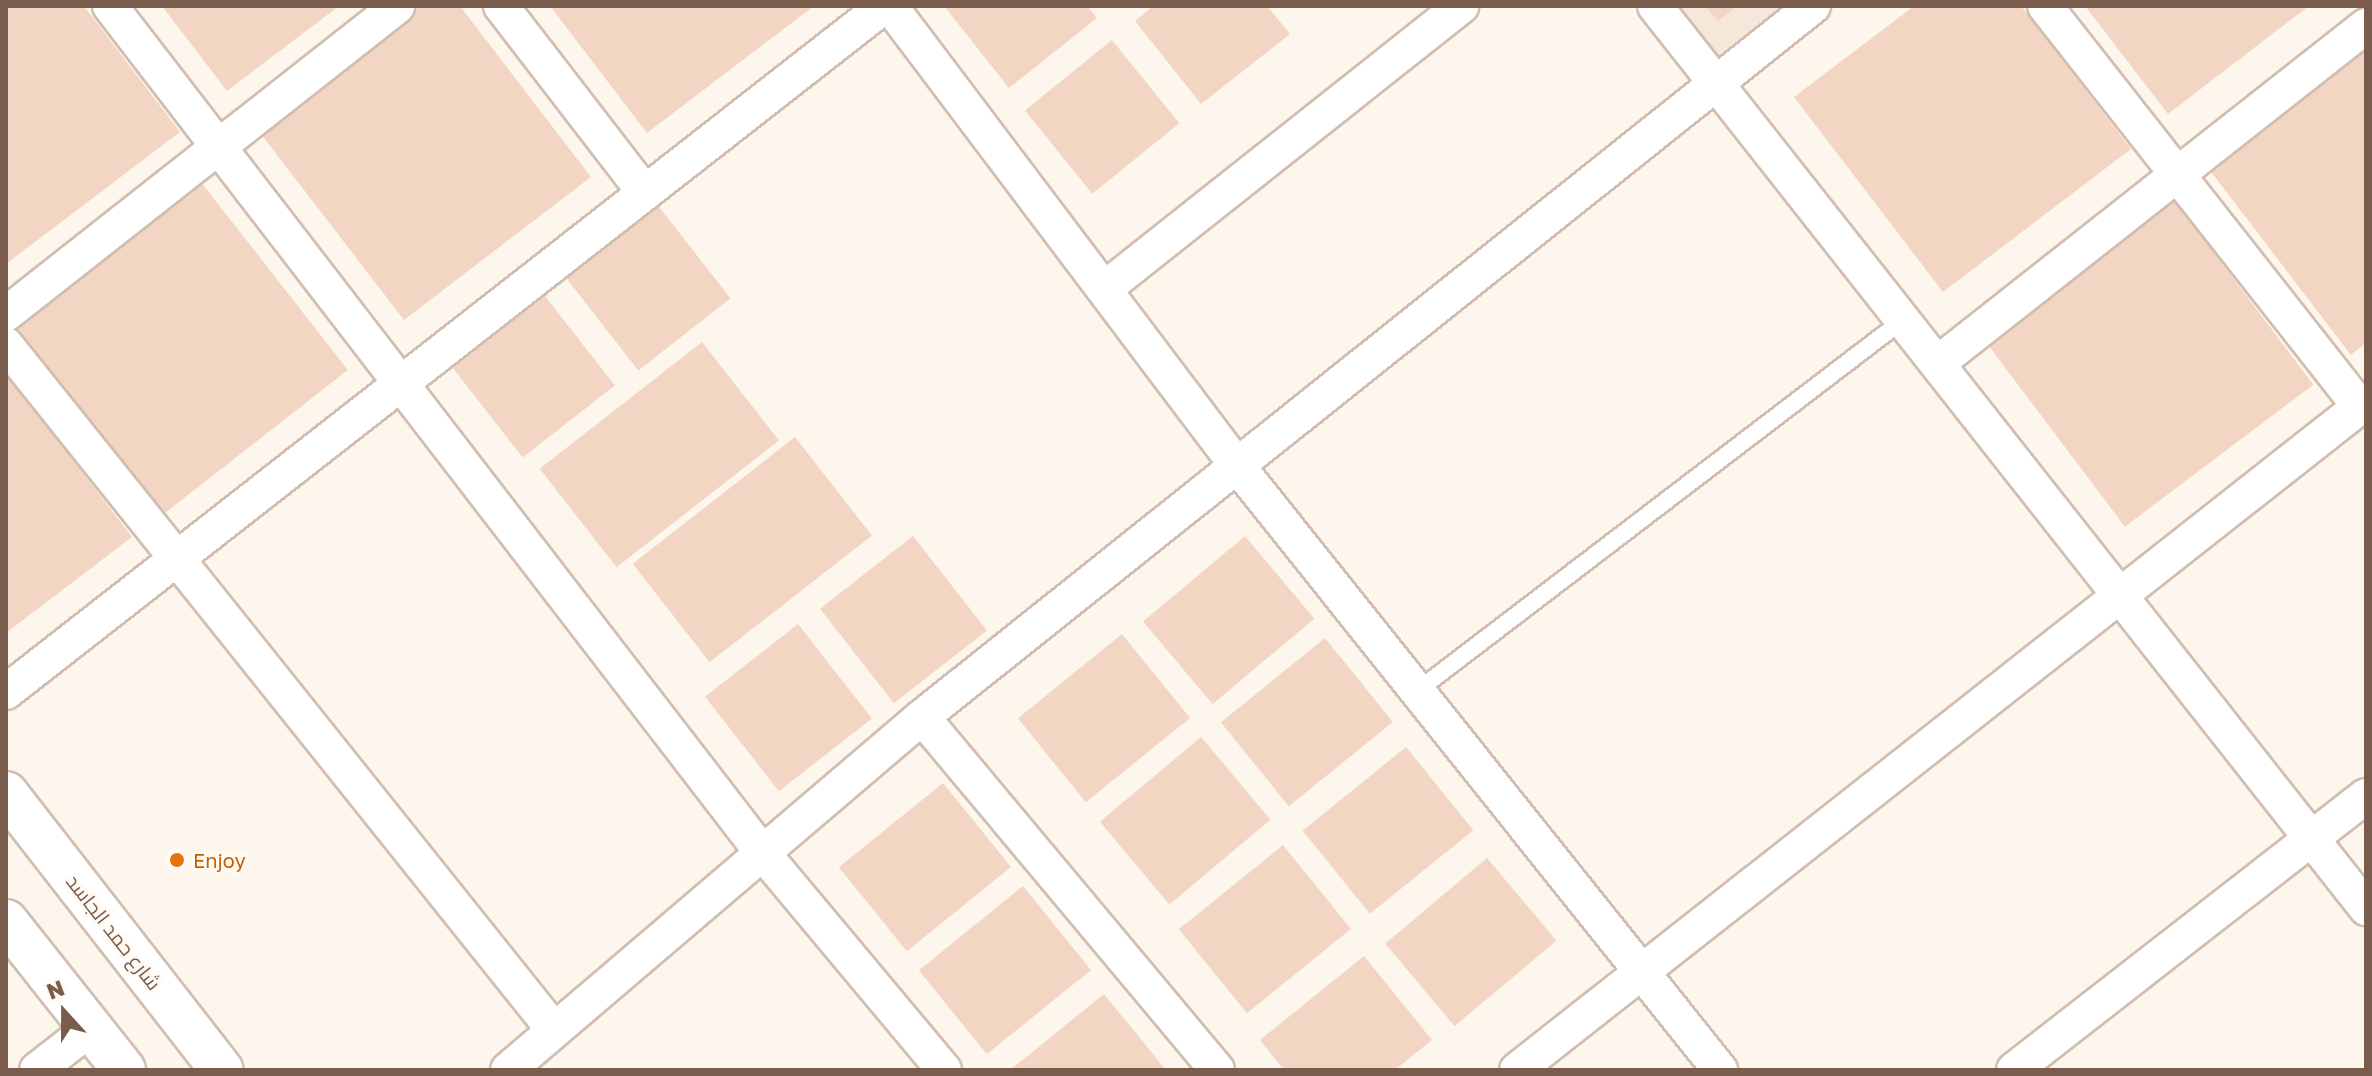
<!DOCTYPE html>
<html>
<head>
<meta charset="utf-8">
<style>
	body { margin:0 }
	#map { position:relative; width:2372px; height:1076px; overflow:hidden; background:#fdf6ec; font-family:"Golos Text",Cairo,sans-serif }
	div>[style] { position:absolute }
	.residential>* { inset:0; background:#f5e8da }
	.building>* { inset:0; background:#f3d5c3; transform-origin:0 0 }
	.roads { filter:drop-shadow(2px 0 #d1beb0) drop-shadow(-2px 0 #d1beb0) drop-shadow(0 2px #d1beb0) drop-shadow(0 -2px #d1beb0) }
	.service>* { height:16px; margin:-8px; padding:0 8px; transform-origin:8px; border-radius:8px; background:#fff }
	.minor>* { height:34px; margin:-17px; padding:0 17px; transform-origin:17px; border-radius:17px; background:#fff }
	.tertiary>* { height:42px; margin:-21px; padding:0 21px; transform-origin:21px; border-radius:21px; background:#fff }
	.dots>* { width:22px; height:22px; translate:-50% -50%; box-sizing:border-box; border:4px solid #fffaf3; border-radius:50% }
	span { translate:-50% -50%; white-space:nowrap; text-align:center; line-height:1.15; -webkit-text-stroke:6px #fffaf3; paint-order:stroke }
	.food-label { font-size:20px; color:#c56008 }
	.left { translate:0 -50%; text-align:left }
	.street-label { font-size:20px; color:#7a5c4d }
	.frame { position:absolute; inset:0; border:8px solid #7a5c4d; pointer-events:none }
	.north { position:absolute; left:24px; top:972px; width:80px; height:80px; -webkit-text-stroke:6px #fffaf3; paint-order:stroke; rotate:339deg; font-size:22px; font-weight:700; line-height:32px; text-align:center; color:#7a5c4d }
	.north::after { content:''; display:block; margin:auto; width:28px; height:36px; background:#7a5c4d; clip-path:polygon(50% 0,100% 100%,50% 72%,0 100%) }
</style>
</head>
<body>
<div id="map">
	<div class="residential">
		<i style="clip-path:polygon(1668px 6px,1790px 6px,1713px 65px)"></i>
	</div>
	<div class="building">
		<i style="clip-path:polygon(6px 6px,84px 6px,180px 132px,6px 264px)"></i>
		<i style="clip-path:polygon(162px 6px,339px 6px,227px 91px)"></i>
		<i style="clip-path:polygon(411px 6px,460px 6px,591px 177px,404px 320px,254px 125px)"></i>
		<i style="clip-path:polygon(550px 6px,814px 6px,647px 133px)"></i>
		<i style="clip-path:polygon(944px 6px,1087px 6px,1097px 18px,1009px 88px)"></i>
		<i style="clip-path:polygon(1153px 6px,1267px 6px,1290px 34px,1201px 104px,1135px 21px)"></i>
		<i style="clip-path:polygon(1705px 6px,1737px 6px,1718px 21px)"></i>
		<i style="clip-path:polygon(1914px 6px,2021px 6px,2131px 149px,1943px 292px,1794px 97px)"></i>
		<i style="clip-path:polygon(2085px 6px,2309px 6px,2168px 114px)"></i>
		<i style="clip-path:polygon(2366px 35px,2366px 343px,2351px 355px,2202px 160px)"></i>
		<i style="left:1112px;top:40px;width:107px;height:112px;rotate:51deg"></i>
		<i style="left:197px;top:177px;width:245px;height:235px;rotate:52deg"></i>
		<i style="left:2166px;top:189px;width:245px;height:236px;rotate:53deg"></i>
		<i style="left:656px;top:203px;width:121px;height:117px;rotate:52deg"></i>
		<i style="left:541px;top:291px;width:120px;height:117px;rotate:52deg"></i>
		<i style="left:702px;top:342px;width:125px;height:206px;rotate:52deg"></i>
		<i style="clip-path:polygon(6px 372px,132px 537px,6px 633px)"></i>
		<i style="left:795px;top:437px;width:125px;height:206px;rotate:52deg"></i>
		<i style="left:913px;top:536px;width:120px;height:118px;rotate:52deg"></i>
		<i style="left:1245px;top:536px;width:108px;height:133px;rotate:50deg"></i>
		<i style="left:798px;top:624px;width:120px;height:118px;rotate:52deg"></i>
		<i style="left:1122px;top:634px;width:108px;height:134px;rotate:51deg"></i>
		<i style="left:1325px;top:638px;width:108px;height:134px;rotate:51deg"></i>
		<i style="left:1201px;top:737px;width:108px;height:132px;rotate:50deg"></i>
		<i style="left:1406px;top:747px;width:107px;height:133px;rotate:51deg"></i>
		<i style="left:943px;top:783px;width:108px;height:134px;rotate:51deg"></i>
		<i style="left:1283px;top:845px;width:108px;height:134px;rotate:51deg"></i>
		<i style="left:1487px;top:858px;width:108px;height:133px;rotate:50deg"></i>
		<i style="left:1023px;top:886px;width:108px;height:134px;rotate:51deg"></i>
		<i style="clip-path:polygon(1364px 956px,1432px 1040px,1395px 1070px,1284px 1070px,1260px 1040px)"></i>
		<i style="clip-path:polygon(1104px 994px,1166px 1070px,1010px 1070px)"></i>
	</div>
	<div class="roads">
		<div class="service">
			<i style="left:1417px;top:691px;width:611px;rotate:-37.36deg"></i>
		</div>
		<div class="minor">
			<i style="left:110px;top:6px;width:1067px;rotate:52.39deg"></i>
			<i style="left:761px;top:851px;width:285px;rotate:50.1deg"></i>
			<i style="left:501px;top:6px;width:236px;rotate:52.4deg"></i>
			<i style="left:890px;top:6px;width:573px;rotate:52.95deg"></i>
			<i style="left:1235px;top:463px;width:777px;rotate:51.37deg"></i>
			<i style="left:1655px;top:6px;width:1149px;rotate:51.75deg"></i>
			<i style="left:2045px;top:6px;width:510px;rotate:51.85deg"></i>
			<i style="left:1108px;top:286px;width:451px;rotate:-38.4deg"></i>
			<i style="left:6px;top:314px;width:498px;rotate:-38.2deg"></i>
			<i style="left:6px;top:345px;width:877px;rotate:51.34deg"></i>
			<i style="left:1938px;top:363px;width:545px;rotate:-38.22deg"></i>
			<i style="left:6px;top:692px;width:1114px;rotate:-38deg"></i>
			<i style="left:922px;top:717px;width:460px;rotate:50.1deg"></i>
			<i style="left:37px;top:1070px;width:68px;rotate:-37.9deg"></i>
			<i style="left:508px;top:1070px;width:544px;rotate:-40.45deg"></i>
			<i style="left:922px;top:717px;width:1140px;rotate:-38.59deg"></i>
			<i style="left:1517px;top:1070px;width:1080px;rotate:-38.2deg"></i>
			<i style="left:2014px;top:1070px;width:446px;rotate:-37.9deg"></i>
		</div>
		<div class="tertiary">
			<i style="left:6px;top:793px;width:351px;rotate:52.1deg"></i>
			<i style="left:6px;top:921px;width:190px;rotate:51.6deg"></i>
		</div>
	</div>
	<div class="dots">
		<i style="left:177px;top:860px;background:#e8710a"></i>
	</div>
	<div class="food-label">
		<span class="left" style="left:193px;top:860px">Enjoy</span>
	</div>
	<div class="street-label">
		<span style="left:114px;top:932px;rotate:52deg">شارع حمد الجاسد</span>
	</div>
	<div class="frame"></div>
	<div class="north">N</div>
</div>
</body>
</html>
